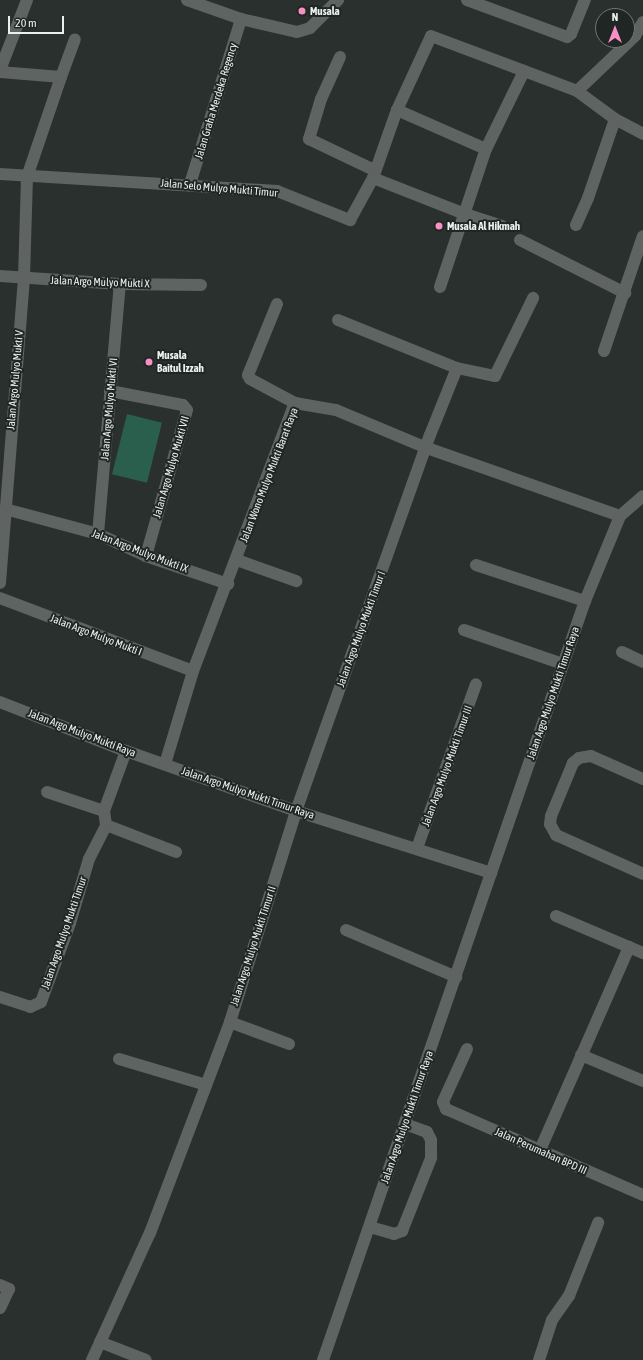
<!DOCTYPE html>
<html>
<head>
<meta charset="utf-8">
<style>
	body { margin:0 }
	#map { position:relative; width:643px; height:1360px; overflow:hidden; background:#29302d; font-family:"Asap Condensed",sans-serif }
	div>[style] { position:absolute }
	.green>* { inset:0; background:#2a5f4d; transform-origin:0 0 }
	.minor>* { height:12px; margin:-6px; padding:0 6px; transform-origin:6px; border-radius:6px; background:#5f6361 }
	.dots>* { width:11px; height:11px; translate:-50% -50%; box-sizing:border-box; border:2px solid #1f2623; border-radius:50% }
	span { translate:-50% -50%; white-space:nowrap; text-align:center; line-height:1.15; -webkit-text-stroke:4px #1f2623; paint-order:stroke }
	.poi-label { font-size:11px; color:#ebf0ee; font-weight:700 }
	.left { translate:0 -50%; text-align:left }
	.street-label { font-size:11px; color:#ebf0ee }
	.north { position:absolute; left:595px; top:8px; width:40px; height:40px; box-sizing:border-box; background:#1f2623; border:1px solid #717774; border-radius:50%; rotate:0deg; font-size:11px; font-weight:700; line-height:16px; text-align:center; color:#ebf0ee }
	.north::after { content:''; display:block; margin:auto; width:14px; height:18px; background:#fa8fc6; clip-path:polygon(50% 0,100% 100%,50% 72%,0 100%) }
	.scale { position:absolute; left:8px; top:16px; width:56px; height:18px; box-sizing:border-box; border:2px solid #ebf0ee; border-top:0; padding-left:5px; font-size:12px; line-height:14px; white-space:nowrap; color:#ebf0ee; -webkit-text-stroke:3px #1f2623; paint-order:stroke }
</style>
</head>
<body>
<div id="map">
	<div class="green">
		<i style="left:127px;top:414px;width:36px;height:62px;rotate:14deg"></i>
	</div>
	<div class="minor">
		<i style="left:187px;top:0;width:57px;rotate:19.4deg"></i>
		<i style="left:241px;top:19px;width:57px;rotate:13.1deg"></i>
		<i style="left:297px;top:32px;width:14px;rotate:-17deg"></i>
		<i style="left:310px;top:28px;width:40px;rotate:-45deg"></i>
		<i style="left:467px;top:0;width:107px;rotate:20.3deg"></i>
		<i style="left:567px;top:37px;width:5px;rotate:-37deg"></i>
		<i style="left:571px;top:34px;width:37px;rotate:-68deg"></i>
		<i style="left:643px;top:22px;width:16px;rotate:120deg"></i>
		<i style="left:635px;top:36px;width:80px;rotate:136.5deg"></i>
		<i style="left:577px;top:91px;width:47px;rotate:36.4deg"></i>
		<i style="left:615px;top:119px;width:32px;rotate:28deg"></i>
		<i style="left:340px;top:57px;width:46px;rotate:114.3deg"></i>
		<i style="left:321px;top:99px;width:42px;rotate:106.7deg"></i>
		<i style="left:309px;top:139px;width:72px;rotate:25.5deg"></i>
		<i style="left:0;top:70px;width:75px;rotate:-68.9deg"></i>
		<i style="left:0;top:72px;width:61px;rotate:4.7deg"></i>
		<i style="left:61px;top:77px;width:106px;rotate:108.8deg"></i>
		<i style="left:27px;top:177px;width:101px;rotate:91.7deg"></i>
		<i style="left:24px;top:278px;width:306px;rotate:94.5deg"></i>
		<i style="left:61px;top:77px;width:40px;rotate:-69.8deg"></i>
		<i style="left:397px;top:110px;width:97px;rotate:23.7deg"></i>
		<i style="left:0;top:174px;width:278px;rotate:3.5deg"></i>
		<i style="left:277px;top:191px;width:79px;rotate:21.7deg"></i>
		<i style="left:350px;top:220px;width:48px;rotate:-61.3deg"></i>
		<i style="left:373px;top:178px;width:72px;rotate:-70.6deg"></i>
		<i style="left:397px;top:110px;width:81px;rotate:-65.3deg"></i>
		<i style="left:431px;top:36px;width:156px;rotate:20.6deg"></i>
		<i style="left:373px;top:178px;width:99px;rotate:21.4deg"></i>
		<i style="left:465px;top:214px;width:39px;rotate:18deg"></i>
		<i style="left:190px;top:184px;width:173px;rotate:-72.8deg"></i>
		<i style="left:576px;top:225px;width:30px;rotate:-66deg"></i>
		<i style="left:588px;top:198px;width:83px;rotate:-71.1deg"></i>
		<i style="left:520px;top:240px;width:118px;rotate:26.8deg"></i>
		<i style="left:0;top:276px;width:120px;rotate:3.8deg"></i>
		<i style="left:120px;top:284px;width:81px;rotate:0.7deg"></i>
		<i style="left:440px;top:287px;width:145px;rotate:-71.6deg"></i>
		<i style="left:486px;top:149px;width:87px;rotate:-64deg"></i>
		<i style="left:277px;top:304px;width:77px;rotate:112.2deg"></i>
		<i style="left:248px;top:375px;width:4px;rotate:63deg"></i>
		<i style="left:250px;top:379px;width:51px;rotate:28.1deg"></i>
		<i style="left:338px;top:320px;width:128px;rotate:22deg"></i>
		<i style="left:604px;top:351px;width:121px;rotate:-71.3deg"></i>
		<i style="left:110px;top:391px;width:74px;rotate:10.9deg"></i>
		<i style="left:183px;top:405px;width:6px;rotate:51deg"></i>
		<i style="left:187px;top:410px;width:152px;rotate:105.7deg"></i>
		<i style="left:5px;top:509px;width:96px;rotate:15deg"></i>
		<i style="left:98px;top:534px;width:53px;rotate:24.6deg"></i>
		<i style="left:146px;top:556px;width:87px;rotate:18.9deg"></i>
		<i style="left:98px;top:534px;width:251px;rotate:-85deg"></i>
		<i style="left:237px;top:560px;width:63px;rotate:19.6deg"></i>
		<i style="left:476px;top:565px;width:115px;rotate:18.3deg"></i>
		<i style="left:0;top:598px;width:206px;rotate:20.7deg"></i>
		<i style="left:464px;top:630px;width:105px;rotate:19deg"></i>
		<i style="left:622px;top:652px;width:23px;rotate:25deg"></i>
		<i style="left:0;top:702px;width:135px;rotate:21.3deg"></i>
		<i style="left:126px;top:751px;width:180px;rotate:19.4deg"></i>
		<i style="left:296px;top:811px;width:205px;rotate:17.6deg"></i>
		<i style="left:165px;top:764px;width:97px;rotate:-73.2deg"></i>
		<i style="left:193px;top:671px;width:287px;rotate:-69.2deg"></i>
		<i style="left:295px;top:403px;width:42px;rotate:9.7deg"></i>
		<i style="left:336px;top:410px;width:99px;rotate:22.7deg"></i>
		<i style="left:427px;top:448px;width:205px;rotate:19.4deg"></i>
		<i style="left:643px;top:779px;width:57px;rotate:-156.1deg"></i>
		<i style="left:591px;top:756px;width:12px;rotate:171deg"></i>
		<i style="left:579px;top:758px;width:8px;rotate:140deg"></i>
		<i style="left:573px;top:763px;width:57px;rotate:112.5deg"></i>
		<i style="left:551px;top:816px;width:8px;rotate:97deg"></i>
		<i style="left:550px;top:824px;width:13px;rotate:61deg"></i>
		<i style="left:556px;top:835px;width:95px;rotate:24.1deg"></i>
		<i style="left:47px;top:792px;width:60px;rotate:18.4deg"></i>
		<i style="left:106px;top:825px;width:75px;rotate:21.1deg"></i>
		<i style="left:417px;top:848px;width:174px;rotate:-70.2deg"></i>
		<i style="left:556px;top:916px;width:95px;rotate:23deg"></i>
		<i style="left:346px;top:930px;width:120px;rotate:23.1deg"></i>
		<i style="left:0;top:997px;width:32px;rotate:18deg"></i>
		<i style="left:30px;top:1007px;width:12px;rotate:-24deg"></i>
		<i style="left:41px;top:1002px;width:84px;rotate:-69.8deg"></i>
		<i style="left:70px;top:923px;width:67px;rotate:-73.5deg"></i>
		<i style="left:89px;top:859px;width:38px;rotate:-63deg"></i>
		<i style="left:106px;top:825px;width:14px;rotate:-98deg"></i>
		<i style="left:104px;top:811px;width:64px;rotate:-69.9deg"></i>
		<i style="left:289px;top:1044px;width:63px;rotate:-159.6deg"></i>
		<i style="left:230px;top:1022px;width:221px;rotate:-72.6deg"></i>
		<i style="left:296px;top:811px;width:399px;rotate:-70.4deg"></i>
		<i style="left:430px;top:435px;width:72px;rotate:-68.1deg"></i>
		<i style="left:457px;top:368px;width:39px;rotate:12deg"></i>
		<i style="left:495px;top:376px;width:87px;rotate:-64deg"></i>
		<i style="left:467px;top:1049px;width:58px;rotate:114.4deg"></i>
		<i style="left:443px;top:1102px;width:8px;rotate:67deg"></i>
		<i style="left:446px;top:1109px;width:215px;rotate:23.6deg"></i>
		<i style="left:581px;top:1055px;width:67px;rotate:22.8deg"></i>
		<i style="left:119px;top:1059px;width:91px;rotate:16.6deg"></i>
		<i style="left:540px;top:1150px;width:222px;rotate:-66.3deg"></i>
		<i style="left:370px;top:1227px;width:25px;rotate:16deg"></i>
		<i style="left:394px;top:1234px;width:9px;rotate:-21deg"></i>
		<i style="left:402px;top:1231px;width:79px;rotate:-68.3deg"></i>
		<i style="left:431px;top:1158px;width:18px;rotate:-90deg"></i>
		<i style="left:431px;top:1140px;width:9px;rotate:-117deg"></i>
		<i style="left:427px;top:1132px;width:23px;rotate:-160deg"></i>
		<i style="left:0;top:1285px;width:10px;rotate:24deg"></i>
		<i style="left:9px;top:1289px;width:21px;rotate:115deg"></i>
		<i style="left:100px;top:1342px;width:49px;rotate:21.4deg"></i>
		<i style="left:92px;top:1360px;width:140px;rotate:-65.5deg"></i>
		<i style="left:150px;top:1233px;width:226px;rotate:-69.2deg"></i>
		<i style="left:323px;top:1360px;width:803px;rotate:-70.96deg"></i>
		<i style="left:585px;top:601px;width:92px;rotate:-67.6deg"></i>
		<i style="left:620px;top:516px;width:30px;rotate:-41deg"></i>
		<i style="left:539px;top:1360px;width:42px;rotate:-72deg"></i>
		<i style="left:552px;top:1320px;width:29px;rotate:-55deg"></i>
		<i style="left:569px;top:1296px;width:79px;rotate:-68.3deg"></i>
	</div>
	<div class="dots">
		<i style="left:302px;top:11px;background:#fa8fc6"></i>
		<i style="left:439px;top:226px;background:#fa8fc6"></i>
		<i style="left:149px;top:362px;background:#fa8fc6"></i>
	</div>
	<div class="poi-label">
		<span class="left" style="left:310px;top:11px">Musala</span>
		<span class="left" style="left:447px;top:226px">Musala Al Hikmah</span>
		<span class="left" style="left:157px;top:362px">Musala<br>Baitul Izzah</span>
	</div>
	<div class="street-label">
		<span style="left:216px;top:101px;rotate:-73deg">Jalan Graha Merdeka Regency</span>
		<span style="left:219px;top:188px;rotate:5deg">Jalan Selo Mulyo Mukti Timur</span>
		<span style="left:100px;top:282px;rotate:2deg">Jalan Argo Mulyo Mukti X</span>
		<span style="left:15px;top:380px;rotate:-85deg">Jalan Argo Mulyo Mukti V</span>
		<span style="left:109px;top:409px;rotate:-85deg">Jalan Argo Mulyo Mukti VI</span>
		<span style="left:171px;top:467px;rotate:-74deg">Jalan Argo Mulyo Mukti VII</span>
		<span style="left:269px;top:475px;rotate:-69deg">Jalan Wono Mulyo Mukti Barat Raya</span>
		<span style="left:140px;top:551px;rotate:21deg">Jalan Argo Mulyo Mukti IX</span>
		<span style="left:361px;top:629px;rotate:-70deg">Jalan Argo Mulyo Mukti Timur I</span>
		<span style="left:96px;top:635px;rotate:21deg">Jalan Argo Mulyo Mukti I</span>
		<span style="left:553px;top:693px;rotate:-71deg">Jalan Argo Mulyo Mukti Timur Raya</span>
		<span style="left:82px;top:733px;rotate:21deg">Jalan Argo Mulyo Mukti Raya</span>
		<span style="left:447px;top:766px;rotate:-70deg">Jalan Argo Mulyo Mukti Timur III</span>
		<span style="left:248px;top:793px;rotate:19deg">Jalan Argo Mulyo Mukti Timur Raya</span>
		<span style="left:64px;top:933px;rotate:-71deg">Jalan Argo Mulyo Mukti Timur</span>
		<span style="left:253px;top:946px;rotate:-72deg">Jalan Argo Mulyo Mukti Timur II</span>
		<span style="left:407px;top:1117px;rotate:-71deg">Jalan Argo Mulyo Mukti Timur Raya</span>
		<span style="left:541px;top:1151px;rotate:24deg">Jalan Perumahan BPD III</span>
	</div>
	<div class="north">N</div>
	<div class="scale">20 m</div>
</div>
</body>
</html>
